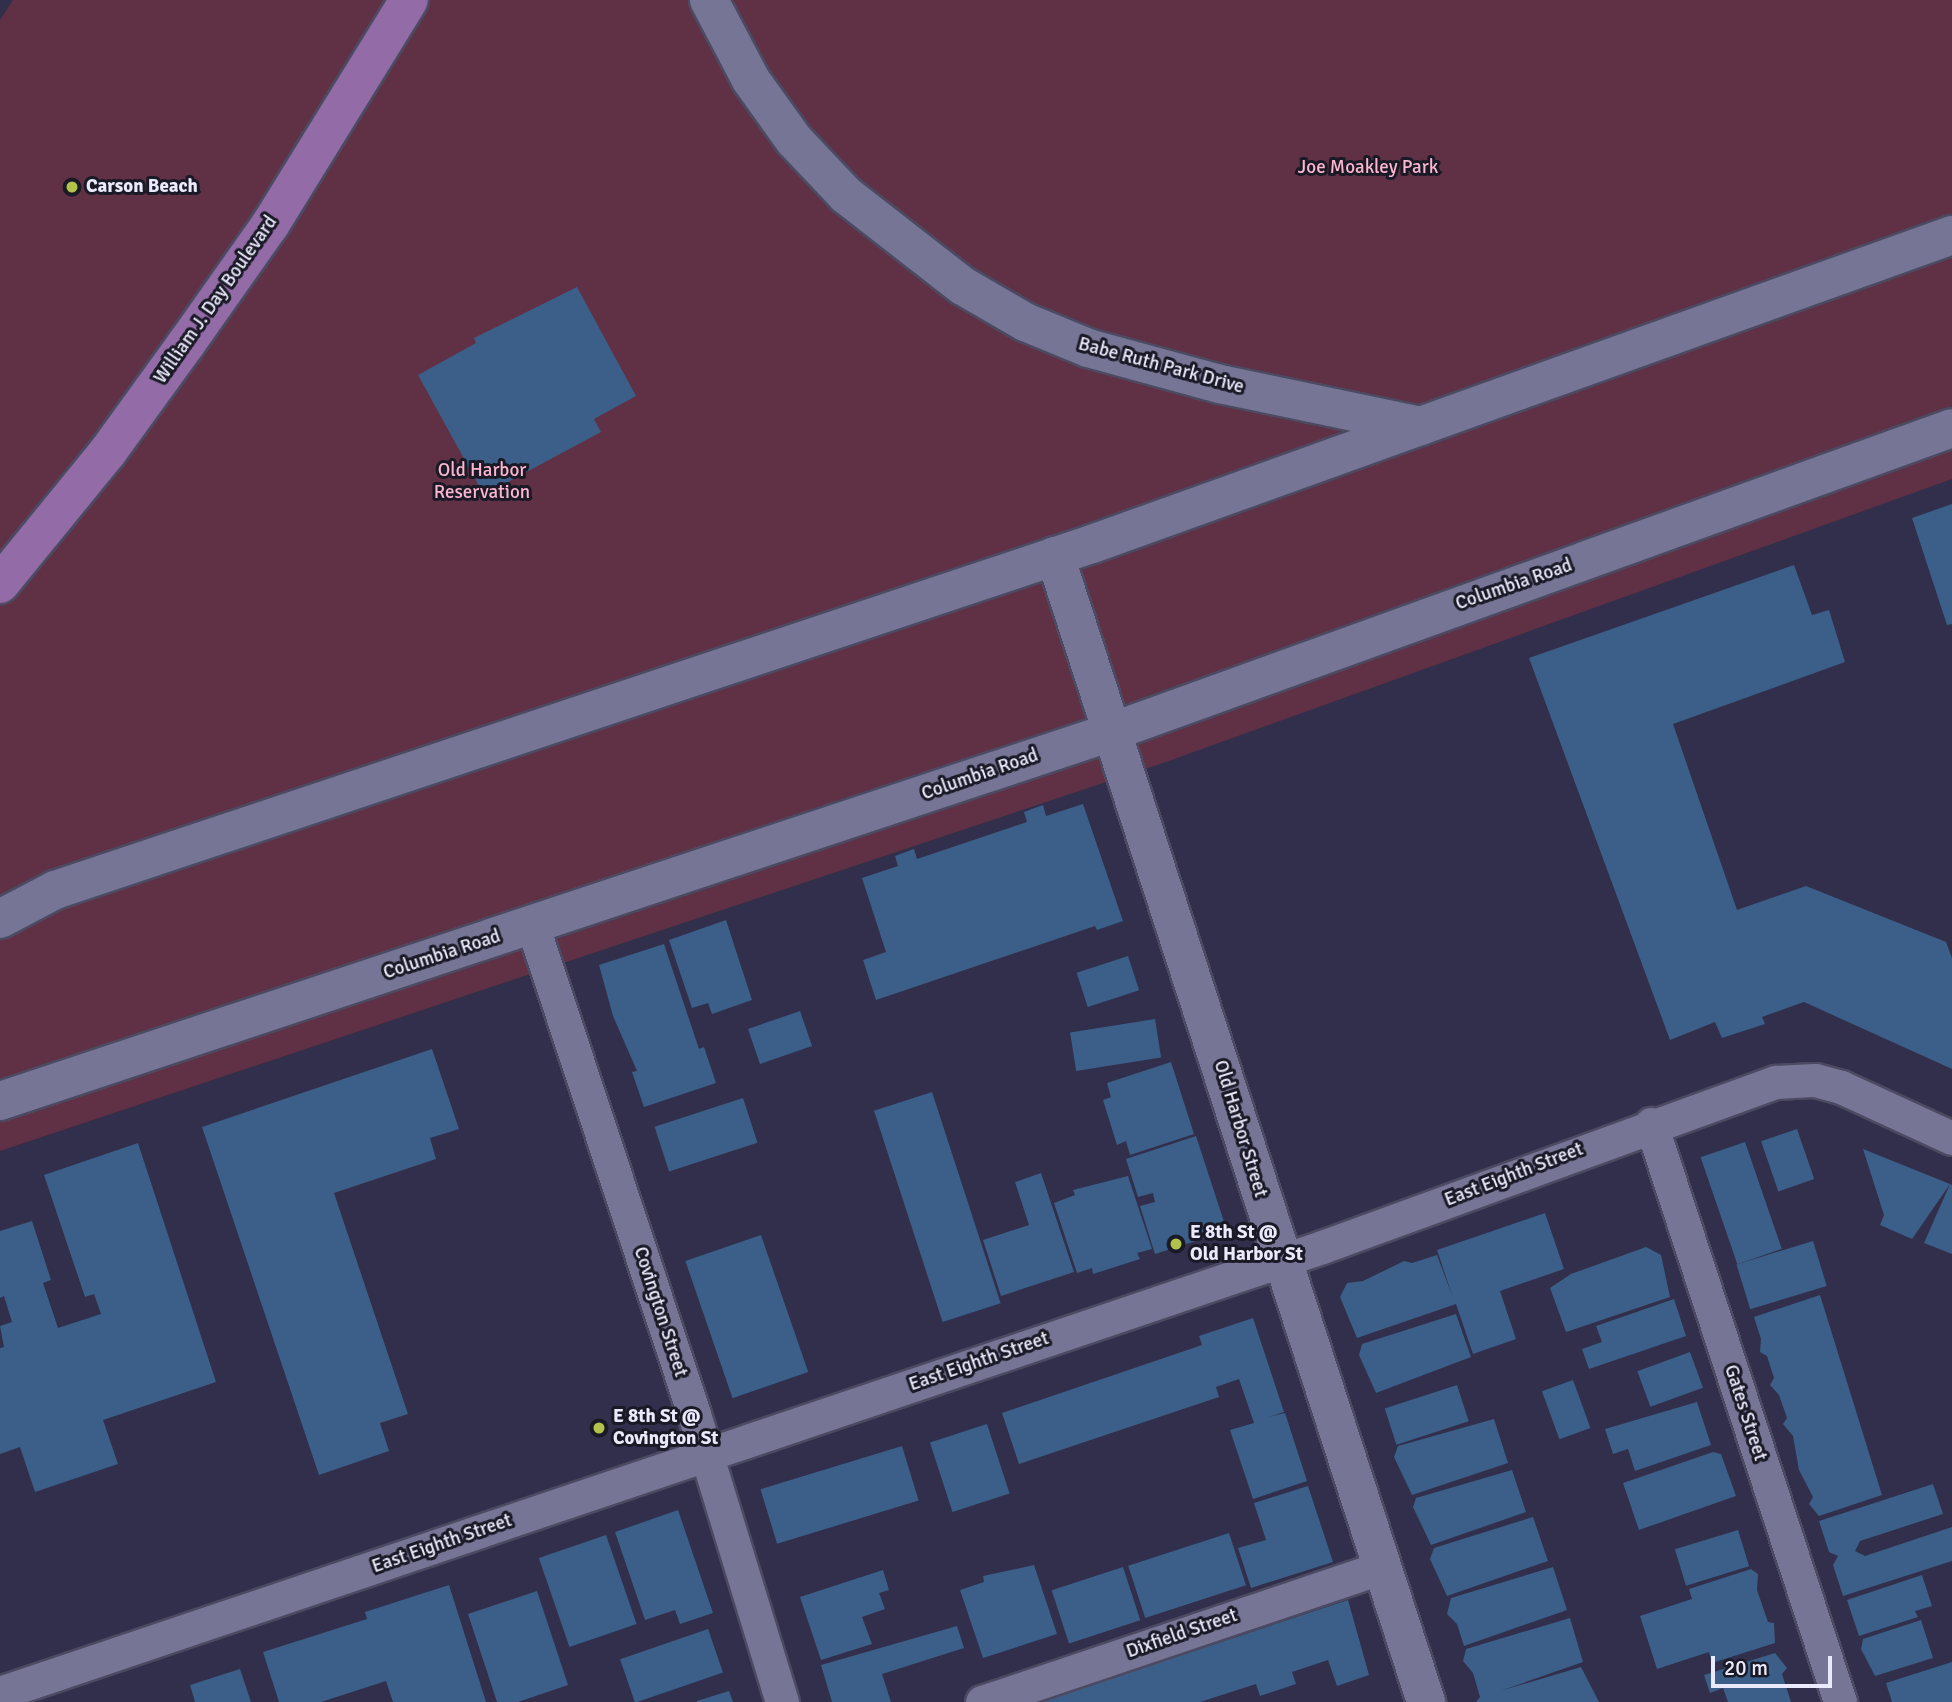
<!DOCTYPE html>
<html>
<head>
<meta charset="utf-8">
<style>
	body { margin:0 }
	#map { position:relative; width:1952px; height:1702px; overflow:hidden; background:#312f4b; font-family:Signika,sans-serif }
	div>[style] { position:absolute }
	.green>* { inset:0; background:#603044 }
	.building>* { inset:0; background:#3b5f88; transform-origin:0 0 }
	.roads { filter:drop-shadow(2px 0 #4c4a62) drop-shadow(-2px 0 #4c4a62) drop-shadow(0 2px #4c4a62) drop-shadow(0 -2px #4c4a62) }
	.minor>* { height:33px; margin:-16.5px; padding:0 16.5px; transform-origin:16.5px; border-radius:16.5px; background:#767595 }
	.tertiary>* { height:38px; margin:-19px; padding:0 19px; transform-origin:19px; border-radius:19px; background:#767595 }
	.secondary>* { height:38px; margin:-19px; padding:0 19px; transform-origin:19px; border-radius:19px; background:#767595 }
	.primary>* { height:38px; margin:-19px; padding:0 19px; transform-origin:19px; border-radius:19px; background:#936ba7 }
	.dots>* { width:19px; height:19px; translate:-50% -50%; box-sizing:border-box; border:4px solid #1a1926; border-radius:50% }
	span { translate:-50% -50%; white-space:nowrap; text-align:center; line-height:1.15; -webkit-text-stroke:6px #1a1926; paint-order:stroke }
	.park-label { font-size:19px; color:#fcb6d0 }
	.poi-label { font-size:19px; color:#eaeafc; font-weight:700 }
	.left { translate:0 -50%; text-align:left }
	.street-label { font-size:19px; color:#eaeafc }
	.scale { position:absolute; left:1711px; top:1656px; width:121px; height:32px; box-sizing:border-box; border:4px solid #eaeafc; border-top:0; padding-left:9px; font-size:21px; line-height:24px; white-space:nowrap; color:#eaeafc; -webkit-text-stroke:5px #1a1926; paint-order:stroke }
</style>
</head>
<body>
<div id="map">
	<div class="green">
		<i style="clip-path:polygon(13px 0,1952px 0,1952px 479px,1166px 762px,0 1151px,0 20px)"></i>
	</div>
	<div class="building">
		<i style="clip-path:polygon(577px 287px,636px 396px,594px 419px,601px 432px,484px 495px,418px 375px,476px 343px,474px 338px)"></i>
		<i style="clip-path:polygon(1952px 504px,1952px 624px,1947px 625px,1912px 518px)"></i>
		<i style="clip-path:polygon(1794px 565px,1812px 615px,1829px 610px,1845px 662px,1673px 724px,1737px 910px,1806px 886px,1946px 942px,1952px 958px,1952px 1069px,1804px 1002px,1762px 1017px,1765px 1024px,1722px 1038px,1715px 1022px,1670px 1040px,1529px 658px)"></i>
		<i style="clip-path:polygon(1083px 804px,1123px 921px,1097px 930px,1095px 926px,876px 1000px,863px 960px,886px 952px,862px 878px,898px 866px,895px 856px,914px 849px,917px 859px,1027px 822px,1024px 812px,1043px 805px,1046px 816px)"></i>
		<i style="clip-path:polygon(726px 920px,752px 1000px,712px 1014px,708px 1003px,692px 1008px,669px 940px)"></i>
		<i style="clip-path:polygon(664px 944px,699px 1049px,704px 1047px,716px 1083px,644px 1107px,632px 1072px,637px 1071px,613px 1016px,599px 965px)"></i>
		<i style="left:1128px;top:956px;width:36px;height:54px;rotate:72deg"></i>
		<i style="left:800px;top:1011px;width:37px;height:55px;rotate:71deg"></i>
		<i style="left:1155px;top:1019px;width:39px;height:86px;rotate:81deg"></i>
		<i style="clip-path:polygon(432px 1049px,459px 1129px,430px 1138px,436px 1159px,334px 1193px,408px 1414px,380px 1423px,389px 1451px,319px 1475px,202px 1127px)"></i>
		<i style="clip-path:polygon(1171px 1062px,1194px 1134px,1130px 1155px,1126px 1141px,1117px 1145px,1103px 1100px,1111px 1097px,1107px 1083px)"></i>
		<i style="left:932px;top:1092px;width:222px;height:61px;rotate:72deg"></i>
		<i style="left:743px;top:1098px;width:47px;height:93px;rotate:72deg"></i>
		<i style="left:1797px;top:1129px;width:53px;height:38px;rotate:71deg"></i>
		<i style="clip-path:polygon(1196px 1136px,1227px 1231px,1155px 1254px,1140px 1206px,1155px 1202px,1153px 1193px,1138px 1197px,1126px 1159px)"></i>
		<i style="left:1745px;top:1142px;width:113px;height:47px;rotate:71deg"></i>
		<i style="clip-path:polygon(138px 1143px,216px 1382px,103px 1420px,118px 1464px,35px 1492px,20px 1447px,0 1454px,0 1348px,4px 1347px,0 1326px,12px 1322px,4px 1296px,0 1298px,0 1231px,32px 1221px,51px 1280px,43px 1283px,58px 1328px,101px 1314px,94px 1294px,85px 1297px,44px 1175px)"></i>
		<i style="clip-path:polygon(1863px 1149px,1950px 1184px,1912px 1239px,1880px 1225px,1884px 1215px)"></i>
		<i style="clip-path:polygon(1041px 1173px,1074px 1272px,1001px 1296px,983px 1240px,1029px 1225px,1015px 1182px)"></i>
		<i style="clip-path:polygon(1128px 1176px,1152px 1249px,1137px 1253px,1140px 1259px,1093px 1274px,1092px 1268px,1077px 1273px,1054px 1203px,1075px 1195px,1073px 1190px)"></i>
		<i style="clip-path:polygon(1950px 1184px,1952px 1185px,1952px 1254px,1924px 1243px)"></i>
		<i style="clip-path:polygon(1545px 1213px,1564px 1269px,1500px 1291px,1516px 1339px,1473px 1354px,1456px 1304px,1357px 1338px,1340px 1297px,1347px 1283px,1363px 1281px,1404px 1261px,1412px 1263px,1437px 1255px,1453px 1298px,1437px 1250px)"></i>
		<i style="left:761px;top:1235px;width:145px;height:80px;rotate:71deg"></i>
		<i style="left:1813px;top:1241px;width:47px;height:80px;rotate:73deg"></i>
		<i style="clip-path:polygon(1646px 1247px,1661px 1255px,1670px 1297px,1566px 1332px,1550px 1288px,1571px 1274px)"></i>
		<i style="clip-path:polygon(1820px 1295px,1882px 1495px,1819px 1516px,1809px 1504px,1813px 1497px,1799px 1470px,1793px 1436px,1783px 1424px,1787px 1418px,1779px 1395px,1770px 1385px,1774px 1378px,1767px 1356px,1760px 1352px,1761px 1339px,1754px 1317px)"></i>
		<i style="clip-path:polygon(1674px 1299px,1686px 1336px,1589px 1369px,1582px 1349px,1602px 1342px,1596px 1326px)"></i>
		<i style="clip-path:polygon(1456px 1314px,1471px 1357px,1376px 1393px,1359px 1355px,1362px 1344px)"></i>
		<i style="clip-path:polygon(1253px 1318px,1284px 1412px,1268px 1417px,1285px 1413px,1307px 1481px,1253px 1499px,1230px 1430px,1254px 1423px,1239px 1379px,1216px 1387px,1219px 1397px,1019px 1464px,1002px 1413px,1202px 1345px,1199px 1336px)"></i>
		<i style="left:1690px;top:1352px;width:38px;height:56px;rotate:70deg"></i>
		<i style="left:1573px;top:1380px;width:51px;height:33px;rotate:70deg"></i>
		<i style="left:1457px;top:1385px;width:38px;height:76px;rotate:72deg"></i>
		<i style="clip-path:polygon(1697px 1402px,1711px 1445px,1635px 1471px,1628px 1449px,1613px 1454px,1605px 1429px)"></i>
		<i style="clip-path:polygon(1494px 1419px,1508px 1463px,1412px 1495px,1394px 1457px,1398px 1446px)"></i>
		<i style="left:987px;top:1424px;width:73px;height:60px;rotate:72deg"></i>
		<i style="left:902px;top:1446px;width:57px;height:148px;rotate:73deg"></i>
		<i style="clip-path:polygon(1713px 1452px,1721px 1454px,1736px 1496px,1639px 1530px,1623px 1483px)"></i>
		<i style="clip-path:polygon(1512px 1470px,1526px 1512px,1431px 1545px,1413px 1507px,1416px 1498px)"></i>
		<i style="clip-path:polygon(1933px 1484px,1943px 1514px,1860px 1541px,1855px 1551px,1865px 1556px,1952px 1527px,1952px 1561px,1843px 1596px,1833px 1565px,1838px 1556px,1829px 1552px,1819px 1521px)"></i>
		<i style="clip-path:polygon(1308px 1486px,1333px 1562px,1251px 1588px,1238px 1548px,1266px 1540px,1254px 1503px)"></i>
		<i style="clip-path:polygon(678px 1510px,713px 1613px,680px 1624px,675px 1610px,645px 1620px,615px 1532px)"></i>
		<i style="clip-path:polygon(1533px 1517px,1548px 1561px,1447px 1596px,1430px 1559px,1434px 1548px)"></i>
		<i style="left:1738px;top:1530px;width:38px;height:66px;rotate:73deg"></i>
		<i style="left:1229px;top:1533px;width:55px;height:106px;rotate:72deg"></i>
		<i style="left:606px;top:1535px;width:94px;height:71px;rotate:71deg"></i>
		<i style="clip-path:polygon(1034px 1565px,1057px 1634px,983px 1658px,960px 1590px,984px 1582px,983px 1576px)"></i>
		<i style="left:1123px;top:1567px;width:56px;height:75px;rotate:72deg"></i>
		<i style="clip-path:polygon(1553px 1567px,1567px 1610px,1464px 1646px,1457px 1624px,1447px 1614px,1451px 1598px)"></i>
		<i style="clip-path:polygon(1751px 1569px,1758px 1574px,1757px 1590px,1768px 1622px,1774px 1623px,1775px 1643px,1712px 1663px,1709px 1652px,1657px 1669px,1640px 1616px,1692px 1599px,1689px 1589px)"></i>
		<i style="clip-path:polygon(883px 1570px,889px 1590px,879px 1593px,885px 1609px,862px 1617px,872px 1644px,821px 1660px,800px 1597px)"></i>
		<i style="clip-path:polygon(1922px 1575px,1932px 1606px,1915px 1611px,1918px 1617px,1859px 1636px,1847px 1600px)"></i>
		<i style="clip-path:polygon(449px 1585px,486px 1702px,393px 1702px,386px 1681px,321px 1702px,279px 1702px,263px 1652px,367px 1619px,365px 1612px)"></i>
		<i style="clip-path:polygon(537px 1591px,568px 1685px,518px 1702px,497px 1702px,468px 1614px)"></i>
		<i style="clip-path:polygon(1348px 1600px,1369px 1675px,1337px 1686px,1328px 1660px,1292px 1672px,1296px 1684px,1260px 1696px,1256px 1684px,1200px 1702px,1040px 1702px)"></i>
		<i style="clip-path:polygon(1570px 1618px,1583px 1662px,1500px 1691px,1581px 1667px,1599px 1702px,1476px 1702px,1480px 1697px,1473px 1673px,1463px 1661px,1466px 1649px)"></i>
		<i style="clip-path:polygon(1921px 1620px,1933px 1658px,1875px 1676px,1861px 1649px,1863px 1639px)"></i>
		<i style="clip-path:polygon(957px 1626px,964px 1648px,882px 1674px,891px 1702px,832px 1702px,821px 1665px)"></i>
		<i style="left:708px;top:1629px;width:46px;height:93px;rotate:71deg"></i>
		<i style="clip-path:polygon(1775px 1653px,1787px 1668px,1782px 1674px,1791px 1702px,1728px 1702px,1723px 1688px,1710px 1693px,1704px 1675px)"></i>
		<i style="clip-path:polygon(1952px 1662px,1952px 1702px,1892px 1702px,1886px 1683px)"></i>
		<i style="clip-path:polygon(240px 1669px,251px 1702px,195px 1702px,190px 1685px)"></i>
		<i style="clip-path:polygon(729px 1691px,733px 1702px,697px 1702px,697px 1701px)"></i>
	</div>
	<div class="roads">
		<div class="minor">
			<i style="left:532px;top:924px;width:516px;rotate:71.71deg"></i>
			<i style="left:694px;top:1414px;width:301px;rotate:73deg"></i>
			<i style="left:1651px;top:1124px;width:608px;rotate:71.89deg"></i>
			<i style="left:0;top:1693px;width:1395px;rotate:-18.64deg"></i>
			<i style="left:1322px;top:1247px;width:483px;rotate:-20deg"></i>
			<i style="left:1776px;top:1082px;width:39px;rotate:-3deg"></i>
			<i style="left:1815px;top:1080px;width:27px;rotate:15deg"></i>
			<i style="left:1841px;top:1087px;width:122px;rotate:24.7deg"></i>
			<i style="left:982px;top:1702px;width:422px;rotate:-18.6deg"></i>
		</div>
		<div class="tertiary">
			<i style="left:1055px;top:556px;width:1205px;rotate:72.06deg"></i>
		</div>
		<div class="secondary">
			<i style="left:709px;top:0;width:90px;rotate:62.3deg"></i>
			<i style="left:751px;top:80px;width:74px;rotate:54.4deg"></i>
			<i style="left:794px;top:140px;width:76px;rotate:46.6deg"></i>
			<i style="left:846px;top:195px;width:148px;rotate:37.9deg"></i>
			<i style="left:963px;top:286px;width:72px;rotate:30.1deg"></i>
			<i style="left:1025px;top:322px;width:68px;rotate:22.4deg"></i>
			<i style="left:1088px;top:348px;width:137px;rotate:15.3deg"></i>
			<i style="left:1220px;top:384px;width:205px;rotate:11.8deg"></i>
			<i style="left:0;top:919px;width:62px;rotate:-27.8deg"></i>
			<i style="left:55px;top:890px;width:1093px;rotate:-18.45deg"></i>
			<i style="left:1092px;top:544px;width:914px;rotate:-19.76deg"></i>
			<i style="left:0;top:1101px;width:1171px;rotate:-18.37deg"></i>
			<i style="left:1111px;top:732px;width:894px;rotate:-19.87deg"></i>
		</div>
		<div class="primary">
			<i style="left:0;top:584px;width:169px;rotate:-50.8deg"></i>
			<i style="left:107px;top:453px;width:135px;rotate:-54.1deg"></i>
			<i style="left:186px;top:344px;width:146px;rotate:-54.8deg"></i>
			<i style="left:270px;top:225px;width:264px;rotate:-58.3deg"></i>
		</div>
	</div>
	<div class="dots">
		<i style="left:72px;top:187px;background:#b3c24b"></i>
		<i style="left:1176px;top:1244px;background:#b3c24b"></i>
		<i style="left:599px;top:1428px;background:#b3c24b"></i>
	</div>
	<div class="park-label">
		<span style="left:1368px;top:168px">Joe Moakley Park</span>
		<span style="left:482px;top:482px">Old Harbor<br>Reservation</span>
	</div>
	<div class="poi-label">
		<span class="left" style="left:86px;top:187px">Carson Beach</span>
		<span class="left" style="left:1190px;top:1244px">E 8th St @<br>Old Harbor St</span>
		<span class="left" style="left:613px;top:1428px">E 8th St @<br>Covington St</span>
	</div>
	<div class="street-label">
		<span style="left:216px;top:300px;rotate:-55deg">William J. Day Boulevard</span>
		<span style="left:1161px;top:366px;rotate:15deg">Babe Ruth Park Drive</span>
		<span style="left:1514px;top:585px;rotate:-19deg">Columbia Road</span>
		<span style="left:980px;top:775px;rotate:-19deg">Columbia Road</span>
		<span style="left:442px;top:955px;rotate:-18deg">Columbia Road</span>
		<span style="left:1240px;top:1129px;rotate:73deg">Old Harbor Street</span>
		<span style="left:1514px;top:1175px;rotate:-21deg">East Eighth Street</span>
		<span style="left:660px;top:1312px;rotate:72deg">Covington Street</span>
		<span style="left:979px;top:1362px;rotate:-19deg">East Eighth Street</span>
		<span style="left:1745px;top:1413px;rotate:72deg">Gates Street</span>
		<span style="left:442px;top:1544px;rotate:-19deg">East Eighth Street</span>
		<span style="left:1182px;top:1634px;rotate:-19deg">Dixfield Street</span>
	</div>
	<div class="scale">20 m</div>
</div>
</body>
</html>
